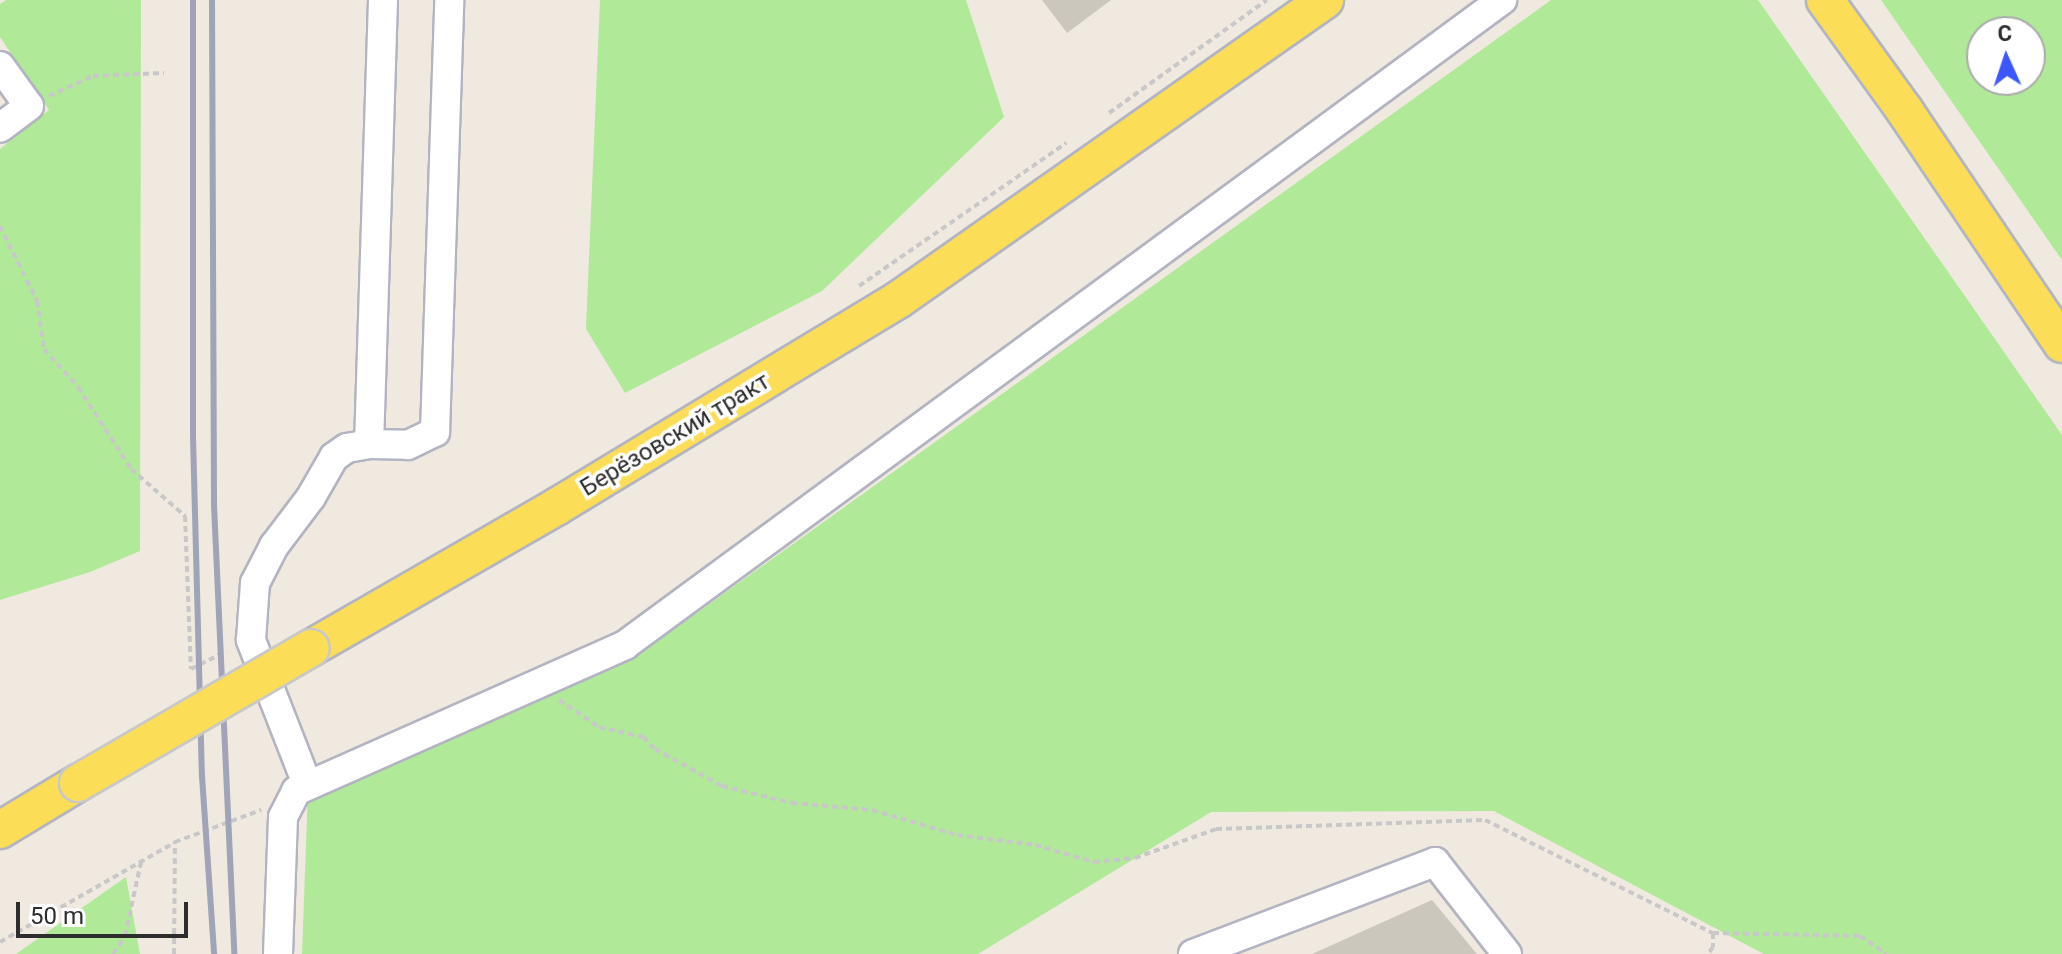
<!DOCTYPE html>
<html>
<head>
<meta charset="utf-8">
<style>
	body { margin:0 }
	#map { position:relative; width:2062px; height:954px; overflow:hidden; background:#efe9df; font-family:Roboto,sans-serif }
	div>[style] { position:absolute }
	.green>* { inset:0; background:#b0e998 }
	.building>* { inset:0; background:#cbc7bd }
	.path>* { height:4px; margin-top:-2px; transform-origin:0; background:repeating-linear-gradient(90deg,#c8c8c8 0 6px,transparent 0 10px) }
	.roads { filter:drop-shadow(2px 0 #b3b4c1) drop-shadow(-2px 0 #b3b4c1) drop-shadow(0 2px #b3b4c1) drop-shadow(0 -2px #b3b4c1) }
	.minor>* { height:28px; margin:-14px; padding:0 14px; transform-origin:14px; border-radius:14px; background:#fff }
	.major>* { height:36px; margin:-18px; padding:0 18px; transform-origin:18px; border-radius:18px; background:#fbdd58 }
	.rail>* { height:6px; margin:-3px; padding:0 3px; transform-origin:3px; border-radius:3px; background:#a1a3b8 }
	.bridges { filter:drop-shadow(2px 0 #c8c8c8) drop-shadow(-2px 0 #c8c8c8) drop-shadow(0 2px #c8c8c8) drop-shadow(0 -2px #c8c8c8) }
	.major-bridge>* { height:36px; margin:-18px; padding:0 18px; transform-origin:18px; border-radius:18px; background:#fbdd58 }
	span { translate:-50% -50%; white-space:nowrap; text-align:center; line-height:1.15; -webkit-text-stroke:7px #fff; paint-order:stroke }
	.street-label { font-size:24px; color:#2d2d2d }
	.north { position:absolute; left:1966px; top:16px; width:80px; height:80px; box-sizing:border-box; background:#fff; border:2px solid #ababab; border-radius:50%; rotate:357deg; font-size:22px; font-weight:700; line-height:32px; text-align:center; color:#2d2d2d }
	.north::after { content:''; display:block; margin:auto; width:28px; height:36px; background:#3c57ff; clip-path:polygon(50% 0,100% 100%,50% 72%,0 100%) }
	.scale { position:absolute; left:16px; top:902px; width:172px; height:36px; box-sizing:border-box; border:4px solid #2d2d2d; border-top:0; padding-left:10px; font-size:24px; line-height:28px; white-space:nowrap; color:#2d2d2d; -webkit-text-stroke:6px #fff; paint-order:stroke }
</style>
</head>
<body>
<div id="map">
	<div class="green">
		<i style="clip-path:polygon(6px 0,141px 0,140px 551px,90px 572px,0 600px,0 149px,49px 110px,0 37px,0 4px)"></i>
		<i style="clip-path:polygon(600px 0,966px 0,1004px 117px,822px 291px,625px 393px,586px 329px)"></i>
		<i style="clip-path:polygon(1551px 0,1758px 0,2062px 435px,2062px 954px,1764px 954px,1494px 811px,1211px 812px,978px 954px,302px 954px,308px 790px,630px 661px)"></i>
		<i style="clip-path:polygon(evenodd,1881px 0,2062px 0,2062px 260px,1881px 0,1982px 32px,2030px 32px,2030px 80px,1982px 80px,1982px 32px)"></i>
		<i style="clip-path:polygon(126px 877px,140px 954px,16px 954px)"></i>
	</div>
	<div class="building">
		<i style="clip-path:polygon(1042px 0,1111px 0,1067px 33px)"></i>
		<i style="clip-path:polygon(1432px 900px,1477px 954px,1312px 954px)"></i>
	</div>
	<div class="path">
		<i style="left:49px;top:96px;width:48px;rotate:-24.4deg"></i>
		<i style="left:93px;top:76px;width:71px;rotate:-2.4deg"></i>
		<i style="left:1109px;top:113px;width:194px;rotate:-35.6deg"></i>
		<i style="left:0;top:226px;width:84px;rotate:63.7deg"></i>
		<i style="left:37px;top:301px;width:49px;rotate:81.7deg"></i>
		<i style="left:44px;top:349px;width:51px;rotate:48.2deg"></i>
		<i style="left:78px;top:387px;width:98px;rotate:57.1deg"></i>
		<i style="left:131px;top:469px;width:72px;rotate:41deg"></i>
		<i style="left:185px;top:516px;width:153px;rotate:87.8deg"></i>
		<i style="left:191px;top:669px;width:40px;rotate:-26.6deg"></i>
		<i style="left:859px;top:286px;width:252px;rotate:-34.6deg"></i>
		<i style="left:559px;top:700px;width:48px;rotate:34deg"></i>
		<i style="left:599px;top:727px;width:45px;rotate:12.8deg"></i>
		<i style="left:643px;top:737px;width:17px;rotate:45deg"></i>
		<i style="left:655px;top:749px;width:77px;rotate:28.9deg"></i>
		<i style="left:722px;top:786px;width:72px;rotate:13.7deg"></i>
		<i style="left:792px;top:803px;width:80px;rotate:5deg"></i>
		<i style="left:872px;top:810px;width:89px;rotate:16.4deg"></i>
		<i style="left:957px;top:835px;width:79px;rotate:7.3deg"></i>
		<i style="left:1035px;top:845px;width:61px;rotate:16.1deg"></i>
		<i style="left:1094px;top:862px;width:41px;rotate:-5.6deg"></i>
		<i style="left:1135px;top:858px;width:86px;rotate:-19.7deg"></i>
		<i style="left:1216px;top:829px;width:269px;rotate:-1.9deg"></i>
		<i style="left:1485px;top:820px;width:254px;rotate:26.4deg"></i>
		<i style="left:1713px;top:933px;width:14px;rotate:90deg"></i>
		<i style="left:1713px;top:947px;width:9px;rotate:126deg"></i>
		<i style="left:1713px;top:933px;width:147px;rotate:1.2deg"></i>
		<i style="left:1860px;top:936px;width:32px;rotate:34deg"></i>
		<i style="left:0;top:942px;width:202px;rotate:-29.7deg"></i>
		<i style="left:175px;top:842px;width:92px;rotate:-20.4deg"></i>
		<i style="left:113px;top:954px;width:22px;rotate:-56deg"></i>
		<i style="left:125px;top:936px;width:76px;rotate:-77.8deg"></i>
		<i style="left:174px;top:954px;width:112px;rotate:-89.5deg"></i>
	</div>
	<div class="roads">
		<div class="minor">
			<i style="left:383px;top:0;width:444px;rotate:91.8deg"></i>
			<i style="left:369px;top:444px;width:39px;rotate:1deg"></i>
			<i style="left:408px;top:445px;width:30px;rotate:-26deg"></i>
			<i style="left:435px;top:432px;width:432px;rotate:-88.1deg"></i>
			<i style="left:0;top:66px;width:49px;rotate:54.1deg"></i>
			<i style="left:29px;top:106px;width:36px;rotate:143deg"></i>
			<i style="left:307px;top:784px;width:155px;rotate:-111.3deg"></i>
			<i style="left:251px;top:640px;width:57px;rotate:-86deg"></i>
			<i style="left:255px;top:583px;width:42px;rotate:-62.8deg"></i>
			<i style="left:274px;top:546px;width:61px;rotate:-52.9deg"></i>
			<i style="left:311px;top:497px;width:46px;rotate:-60.1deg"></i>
			<i style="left:334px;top:457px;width:16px;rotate:-35deg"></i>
			<i style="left:347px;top:448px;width:22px;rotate:-10deg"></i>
			<i style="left:278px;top:954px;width:137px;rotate:-87.9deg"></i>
			<i style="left:283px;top:817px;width:29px;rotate:-63deg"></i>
			<i style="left:296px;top:791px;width:360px;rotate:-23.9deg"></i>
			<i style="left:625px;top:645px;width:1089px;rotate:-36.33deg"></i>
			<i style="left:1193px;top:954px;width:259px;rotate:-20.8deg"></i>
			<i style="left:1435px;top:862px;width:117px;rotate:52deg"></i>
		</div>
		<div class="major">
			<i style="left:1825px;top:0;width:137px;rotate:54.2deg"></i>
			<i style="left:1905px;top:111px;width:281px;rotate:56deg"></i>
			<i style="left:311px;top:648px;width:283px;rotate:-29.9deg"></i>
			<i style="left:556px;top:507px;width:400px;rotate:-31.2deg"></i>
			<i style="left:898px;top:300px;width:522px;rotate:-35.09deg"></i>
			<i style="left:0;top:830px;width:91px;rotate:-31.1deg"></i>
		</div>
	</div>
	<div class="rail">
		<i style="left:193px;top:0;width:437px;rotate:90deg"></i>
		<i style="left:193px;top:437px;width:339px;rotate:88.5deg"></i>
		<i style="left:202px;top:776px;width:178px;rotate:86.1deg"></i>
		<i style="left:212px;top:0;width:505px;rotate:89.77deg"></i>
		<i style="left:214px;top:505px;width:449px;rotate:87.4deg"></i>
	</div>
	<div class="bridges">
		<div class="major-bridge">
			<i style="left:78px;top:783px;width:269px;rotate:-30.1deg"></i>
		</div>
	</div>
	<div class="street-label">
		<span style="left:675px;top:435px;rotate:-31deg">Берёзовский тракт</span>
	</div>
	<div class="north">С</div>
	<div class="scale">50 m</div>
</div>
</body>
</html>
